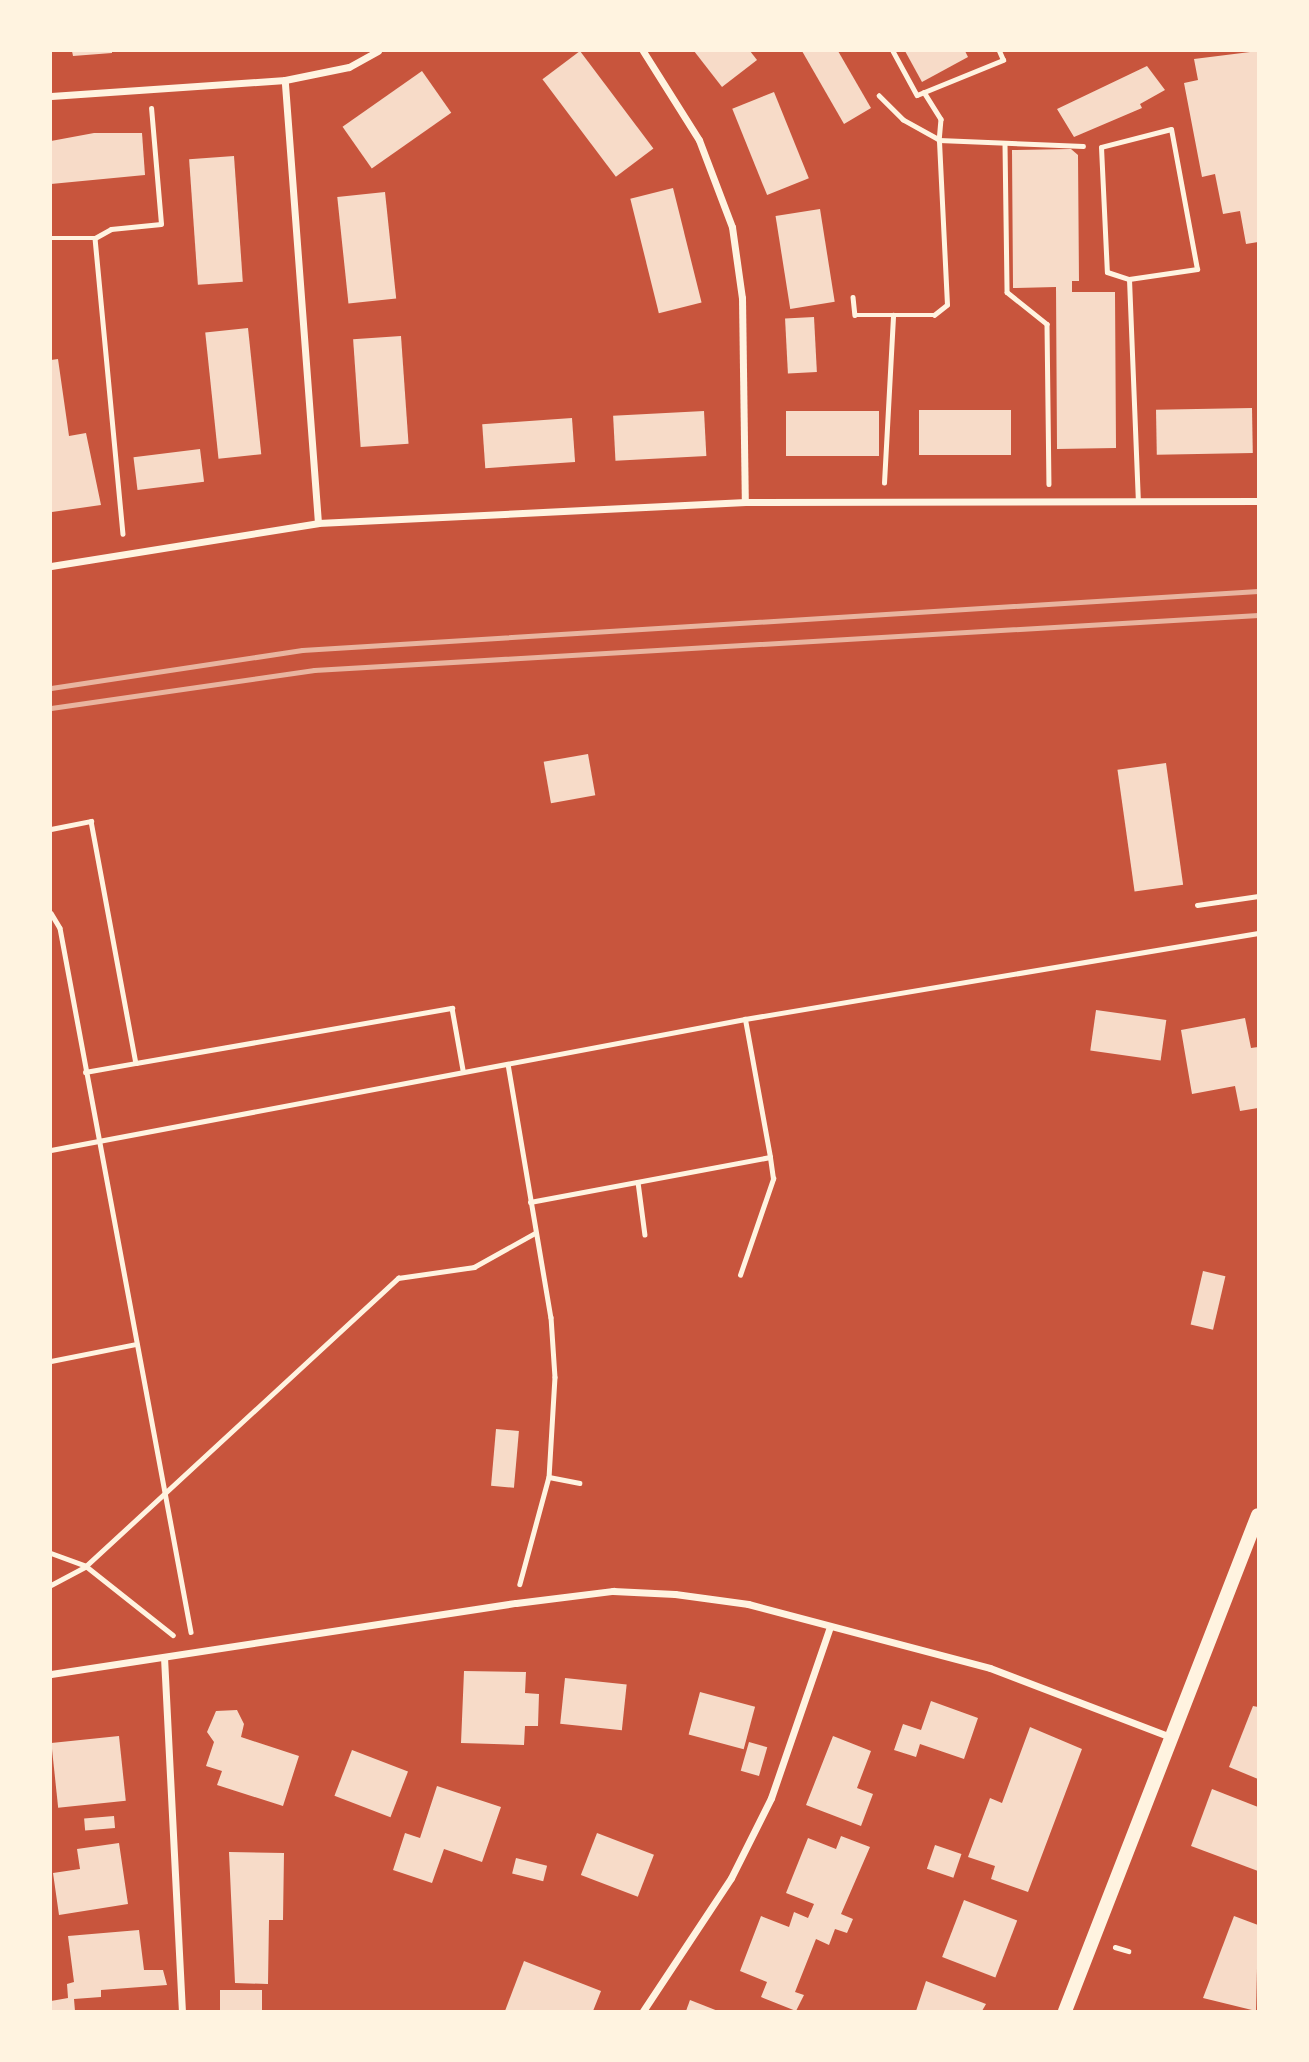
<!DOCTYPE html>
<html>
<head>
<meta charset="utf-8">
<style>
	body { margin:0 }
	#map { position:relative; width:1309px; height:2062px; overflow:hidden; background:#c8553d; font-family:"Fira Sans",sans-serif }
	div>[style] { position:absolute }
	.building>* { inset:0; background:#f7dbc8; transform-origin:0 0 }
	.path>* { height:4.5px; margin:-2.25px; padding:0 2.25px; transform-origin:2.25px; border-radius:2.25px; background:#fff3e0 }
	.service>* { height:5px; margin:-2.5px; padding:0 2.5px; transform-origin:2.5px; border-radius:2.5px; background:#fff3e0 }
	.minor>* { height:7px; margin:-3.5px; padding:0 3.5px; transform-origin:3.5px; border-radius:3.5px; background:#fff3e0 }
	.secondary>* { height:14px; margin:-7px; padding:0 7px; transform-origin:7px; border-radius:7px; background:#fff3e0 }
	.rail>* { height:5px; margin:-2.5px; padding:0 2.5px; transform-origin:2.5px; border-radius:2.5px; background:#e9b49f }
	span { translate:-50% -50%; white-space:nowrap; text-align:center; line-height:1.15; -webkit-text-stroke:5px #fff3e0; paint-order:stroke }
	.frame { position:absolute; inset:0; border:52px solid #fff3e0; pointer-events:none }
</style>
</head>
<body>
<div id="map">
	<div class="building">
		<i style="clip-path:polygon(72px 51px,112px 51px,112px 53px,73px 56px)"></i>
		<i style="left:580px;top:51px;width:122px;height:47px;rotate:53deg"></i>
		<i style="clip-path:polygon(694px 51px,750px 51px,757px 60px,722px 87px)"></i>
		<i style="clip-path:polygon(802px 51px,838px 51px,871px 108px,844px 124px)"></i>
		<i style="clip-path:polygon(905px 51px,965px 51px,968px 57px,922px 82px)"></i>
		<i style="clip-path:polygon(1258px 51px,1258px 242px,1246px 244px,1240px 211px,1223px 214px,1215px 174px,1202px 177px,1184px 83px,1198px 80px,1194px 59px)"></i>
		<i style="clip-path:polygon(1147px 66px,1165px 90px,1140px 104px,1142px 108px,1074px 137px,1057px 109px)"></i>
		<i style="left:422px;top:71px;width:51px;height:97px;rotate:55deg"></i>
		<i style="left:774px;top:92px;width:93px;height:45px;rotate:68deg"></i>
		<i style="clip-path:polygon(94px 133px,142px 133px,145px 175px,51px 184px,51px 141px)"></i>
		<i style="clip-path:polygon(1071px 149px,1078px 155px,1079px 281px,1072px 281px,1072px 292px,1115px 292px,1116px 448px,1057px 449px,1056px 287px,1013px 288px,1012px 150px)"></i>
		<i style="left:234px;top:156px;width:126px;height:45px;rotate:86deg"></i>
		<i style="left:673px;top:188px;width:118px;height:44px;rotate:76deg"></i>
		<i style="left:385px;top:192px;width:107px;height:48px;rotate:84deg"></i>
		<i style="left:820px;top:209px;width:94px;height:45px;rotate:81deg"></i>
		<i style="left:814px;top:317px;width:55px;height:29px;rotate:87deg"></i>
		<i style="left:248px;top:328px;width:127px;height:43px;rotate:84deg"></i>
		<i style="left:401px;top:336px;width:108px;height:48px;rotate:86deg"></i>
		<i style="clip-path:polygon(58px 359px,69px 436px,86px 433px,101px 505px,52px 512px,51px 360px)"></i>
		<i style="left:1252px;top:408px;width:45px;height:96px;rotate:89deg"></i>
		<i style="left:1011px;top:410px;width:45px;height:92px;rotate:90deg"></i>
		<i style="left:704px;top:411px;width:45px;height:91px;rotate:87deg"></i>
		<i style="left:786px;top:411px;width:93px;height:45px"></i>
		<i style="left:572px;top:418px;width:44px;height:90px;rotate:86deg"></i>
		<i style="left:200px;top:449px;width:33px;height:67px;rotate:83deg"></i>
		<i style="left:588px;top:754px;width:42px;height:45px;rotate:80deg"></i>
		<i style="left:1166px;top:763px;width:123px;height:49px;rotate:82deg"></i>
		<i style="left:1096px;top:1010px;width:71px;height:41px;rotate:8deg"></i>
		<i style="clip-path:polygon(1245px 1018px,1251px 1048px,1258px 1047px,1258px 1108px,1240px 1111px,1235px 1086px,1192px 1094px,1181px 1030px)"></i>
		<i style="left:1203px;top:1271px;width:23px;height:55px;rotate:13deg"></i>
		<i style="left:496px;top:1429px;width:23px;height:57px;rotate:5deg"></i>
		<i style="clip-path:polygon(464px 1671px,526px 1672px,525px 1693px,539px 1694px,538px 1726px,525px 1726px,524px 1745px,461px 1743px)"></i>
		<i style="left:565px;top:1678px;width:62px;height:46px;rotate:6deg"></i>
		<i style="left:700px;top:1692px;width:57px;height:44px;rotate:15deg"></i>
		<i style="clip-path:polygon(931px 1701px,978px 1718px,964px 1759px,920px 1744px,916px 1757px,894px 1750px,903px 1724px,921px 1730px)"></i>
		<i style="clip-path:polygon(1253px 1706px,1258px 1707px,1258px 1779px,1229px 1767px)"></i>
		<i style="clip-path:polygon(237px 1710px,244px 1724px,241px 1737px,299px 1756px,283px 1806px,217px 1785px,222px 1771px,206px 1766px,214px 1742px,207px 1732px,216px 1711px)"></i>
		<i style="clip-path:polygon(1030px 1727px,1082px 1749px,1028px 1892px,991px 1879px,995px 1866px,968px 1857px,990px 1798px,1002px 1803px)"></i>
		<i style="left:119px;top:1736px;width:65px;height:68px;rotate:84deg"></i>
		<i style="clip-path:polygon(833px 1736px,871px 1751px,857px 1788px,873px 1794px,861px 1826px,806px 1805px)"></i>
		<i style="left:749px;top:1742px;width:19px;height:30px;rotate:16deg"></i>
		<i style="left:352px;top:1750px;width:60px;height:49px;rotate:21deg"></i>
		<i style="clip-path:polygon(437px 1786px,501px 1807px,482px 1862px,444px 1849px,432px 1883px,393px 1870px,405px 1833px,420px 1838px)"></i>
		<i style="clip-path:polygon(1212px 1789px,1258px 1807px,1258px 1871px,1191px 1846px)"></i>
		<i style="left:114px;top:1816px;width:12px;height:30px;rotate:85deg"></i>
		<i style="left:597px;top:1833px;width:61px;height:45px;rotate:21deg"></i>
		<i style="clip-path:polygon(841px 1836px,870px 1847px,841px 1914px,853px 1919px,847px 1933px,835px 1929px,829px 1945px,816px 1939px,795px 1992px,804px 1995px,796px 2011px,761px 1997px,767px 1982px,740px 1971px,761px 1916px,789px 1927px,794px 1912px,808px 1918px,814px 1904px,786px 1893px,808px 1838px,836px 1849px)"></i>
		<i style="clip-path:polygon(119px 1843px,128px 1904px,59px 1915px,53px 1873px,80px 1869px,77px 1849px)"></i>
		<i style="left:935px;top:1845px;width:28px;height:25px;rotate:19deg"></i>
		<i style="clip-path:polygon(229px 1852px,284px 1853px,283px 1920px,269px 1920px,268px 1984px,235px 1983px)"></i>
		<i style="left:516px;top:1858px;width:32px;height:16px;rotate:14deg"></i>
		<i style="left:964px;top:1900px;width:57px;height:61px;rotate:21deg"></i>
		<i style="clip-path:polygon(1234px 1916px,1258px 1925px,1256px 2011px,1203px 1998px)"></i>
		<i style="clip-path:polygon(139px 1930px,144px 1970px,163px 1970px,167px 1985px,101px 1990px,101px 1997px,74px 1999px,75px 2011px,51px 2011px,51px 2001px,68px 1998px,67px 1984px,74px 1982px,68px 1936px)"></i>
		<i style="clip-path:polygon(524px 1961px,601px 1991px,593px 2011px,505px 2011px)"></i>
		<i style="clip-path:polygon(926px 1981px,986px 2004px,982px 2011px,916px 2011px)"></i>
		<i style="left:220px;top:1990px;width:42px;height:21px"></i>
		<i style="clip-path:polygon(690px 2000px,718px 2011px,686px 2011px)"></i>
	</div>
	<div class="path">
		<i style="left:893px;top:51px;width:50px;rotate:61.4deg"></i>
		<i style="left:917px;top:95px;width:93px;rotate:-22.1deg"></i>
		<i style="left:1003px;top:60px;width:10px;rotate:-114deg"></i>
		<i style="left:924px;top:92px;width:32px;rotate:58deg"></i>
		<i style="left:941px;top:119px;width:21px;rotate:95deg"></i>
		<i style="left:939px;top:140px;width:144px;rotate:2.4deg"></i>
		<i style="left:1005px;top:144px;width:148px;rotate:89.2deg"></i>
		<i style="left:1007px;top:292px;width:51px;rotate:38.7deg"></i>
		<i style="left:1047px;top:324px;width:160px;rotate:89.3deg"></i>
		<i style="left:51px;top:238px;width:44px"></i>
		<i style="left:95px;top:238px;width:297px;rotate:84.6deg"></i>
		<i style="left:95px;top:238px;width:18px;rotate:-29deg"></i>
		<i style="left:111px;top:229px;width:50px;rotate:-5.7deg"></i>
		<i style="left:161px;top:224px;width:116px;rotate:-94.9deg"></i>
		<i style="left:853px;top:297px;width:18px;rotate:84deg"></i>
		<i style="left:855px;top:315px;width:79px"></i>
		<i style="left:934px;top:315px;width:16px;rotate:-38deg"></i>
		<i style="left:947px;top:305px;width:165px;rotate:-92.8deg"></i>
		<i style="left:939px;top:140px;width:41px;rotate:-150.9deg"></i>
		<i style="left:903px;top:120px;width:34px;rotate:-135deg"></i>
		<i style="left:884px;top:483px;width:168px;rotate:-86.9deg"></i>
		<i style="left:51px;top:829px;width:41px;rotate:-11.3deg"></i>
		<i style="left:91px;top:821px;width:246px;rotate:79.5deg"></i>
		<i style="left:136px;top:1063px;width:321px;rotate:-9.9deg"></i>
		<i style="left:452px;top:1008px;width:63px;rotate:79.9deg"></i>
		<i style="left:51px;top:913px;width:17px;rotate:59deg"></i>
		<i style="left:60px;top:928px;width:716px;rotate:79.46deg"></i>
		<i style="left:508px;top:1064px;width:257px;rotate:80.4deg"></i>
		<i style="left:551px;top:1317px;width:60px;rotate:86.2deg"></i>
		<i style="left:555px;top:1377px;width:100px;rotate:93.4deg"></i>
		<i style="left:549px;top:1477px;width:111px;rotate:105.2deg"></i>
		<i style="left:85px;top:1072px;width:52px;rotate:-10deg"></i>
		<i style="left:51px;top:1150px;width:706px;rotate:-10.69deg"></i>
		<i style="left:638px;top:1182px;width:53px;rotate:82.5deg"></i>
		<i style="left:530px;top:1202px;width:244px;rotate:-10.6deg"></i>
		<i style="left:770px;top:1157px;width:140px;rotate:-100.3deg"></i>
		<i style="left:745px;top:1019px;width:520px;rotate:-9.52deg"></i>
		<i style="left:740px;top:1275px;width:102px;rotate:-71deg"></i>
		<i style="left:773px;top:1179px;width:22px;rotate:-98deg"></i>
		<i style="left:51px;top:1361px;width:87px;rotate:-11.3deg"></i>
		<i style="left:549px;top:1477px;width:31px;rotate:11deg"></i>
		<i style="left:51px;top:1553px;width:37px;rotate:20deg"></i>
		<i style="left:86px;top:1566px;width:111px;rotate:38.4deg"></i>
		<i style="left:51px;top:1585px;width:40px;rotate:-28deg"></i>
		<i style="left:86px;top:1566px;width:425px;rotate:-42.7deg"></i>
		<i style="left:398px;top:1278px;width:77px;rotate:-8.2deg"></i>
		<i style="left:474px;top:1267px;width:70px;rotate:-29.1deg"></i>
		<i style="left:1115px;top:1947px;width:14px;rotate:17deg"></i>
	</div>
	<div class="service">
		<i style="left:1129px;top:279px;width:69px;rotate:-8.4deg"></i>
		<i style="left:1197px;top:269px;width:142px;rotate:-100.5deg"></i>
		<i style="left:1171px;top:129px;width:72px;rotate:165.6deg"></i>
		<i style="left:1101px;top:147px;width:125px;rotate:87.3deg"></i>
		<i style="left:1107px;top:272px;width:23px;rotate:18deg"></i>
		<i style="left:1129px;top:279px;width:223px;rotate:87.7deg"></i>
		<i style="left:1197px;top:905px;width:62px;rotate:-8.4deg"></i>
	</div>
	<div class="minor">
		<i style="left:643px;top:51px;width:105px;rotate:57.8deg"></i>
		<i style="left:699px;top:140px;width:93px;rotate:69.2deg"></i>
		<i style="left:732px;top:227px;width:72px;rotate:82deg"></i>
		<i style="left:742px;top:298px;width:204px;rotate:89.2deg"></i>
		<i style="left:51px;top:96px;width:235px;rotate:-3.9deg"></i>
		<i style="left:318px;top:523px;width:444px;rotate:-94.3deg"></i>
		<i style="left:285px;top:80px;width:65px;rotate:-11.5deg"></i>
		<i style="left:349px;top:67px;width:33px;rotate:-29deg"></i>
		<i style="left:51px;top:566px;width:270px;rotate:-9.1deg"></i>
		<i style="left:318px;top:523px;width:428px;rotate:-2.8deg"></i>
		<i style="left:745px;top:502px;width:513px;rotate:-0.11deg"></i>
		<i style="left:164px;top:1657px;width:354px;rotate:87.1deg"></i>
		<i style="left:51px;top:1674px;width:470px;rotate:-8.7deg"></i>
		<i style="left:516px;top:1603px;width:98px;rotate:-7.1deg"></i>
		<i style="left:613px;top:1591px;width:62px;rotate:2.8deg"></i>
		<i style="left:675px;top:1594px;width:74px;rotate:7.8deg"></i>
		<i style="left:748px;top:1604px;width:250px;rotate:14.8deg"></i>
		<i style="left:990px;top:1668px;width:194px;rotate:20.9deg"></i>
		<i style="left:643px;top:2011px;width:159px;rotate:-56.5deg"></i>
		<i style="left:731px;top:1878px;width:89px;rotate:-63.4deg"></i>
		<i style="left:771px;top:1798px;width:181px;rotate:-71deg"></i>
	</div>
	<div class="secondary">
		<i style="left:1065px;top:2011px;width:532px;rotate:-68.74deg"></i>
	</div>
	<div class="rail">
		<i style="left:51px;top:688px;width:254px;rotate:-8.6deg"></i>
		<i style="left:302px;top:650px;width:958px;rotate:-3.53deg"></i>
		<i style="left:51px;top:708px;width:266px;rotate:-8.2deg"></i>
		<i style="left:314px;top:670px;width:946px;rotate:-3.33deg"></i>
	</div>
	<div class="frame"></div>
</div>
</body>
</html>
